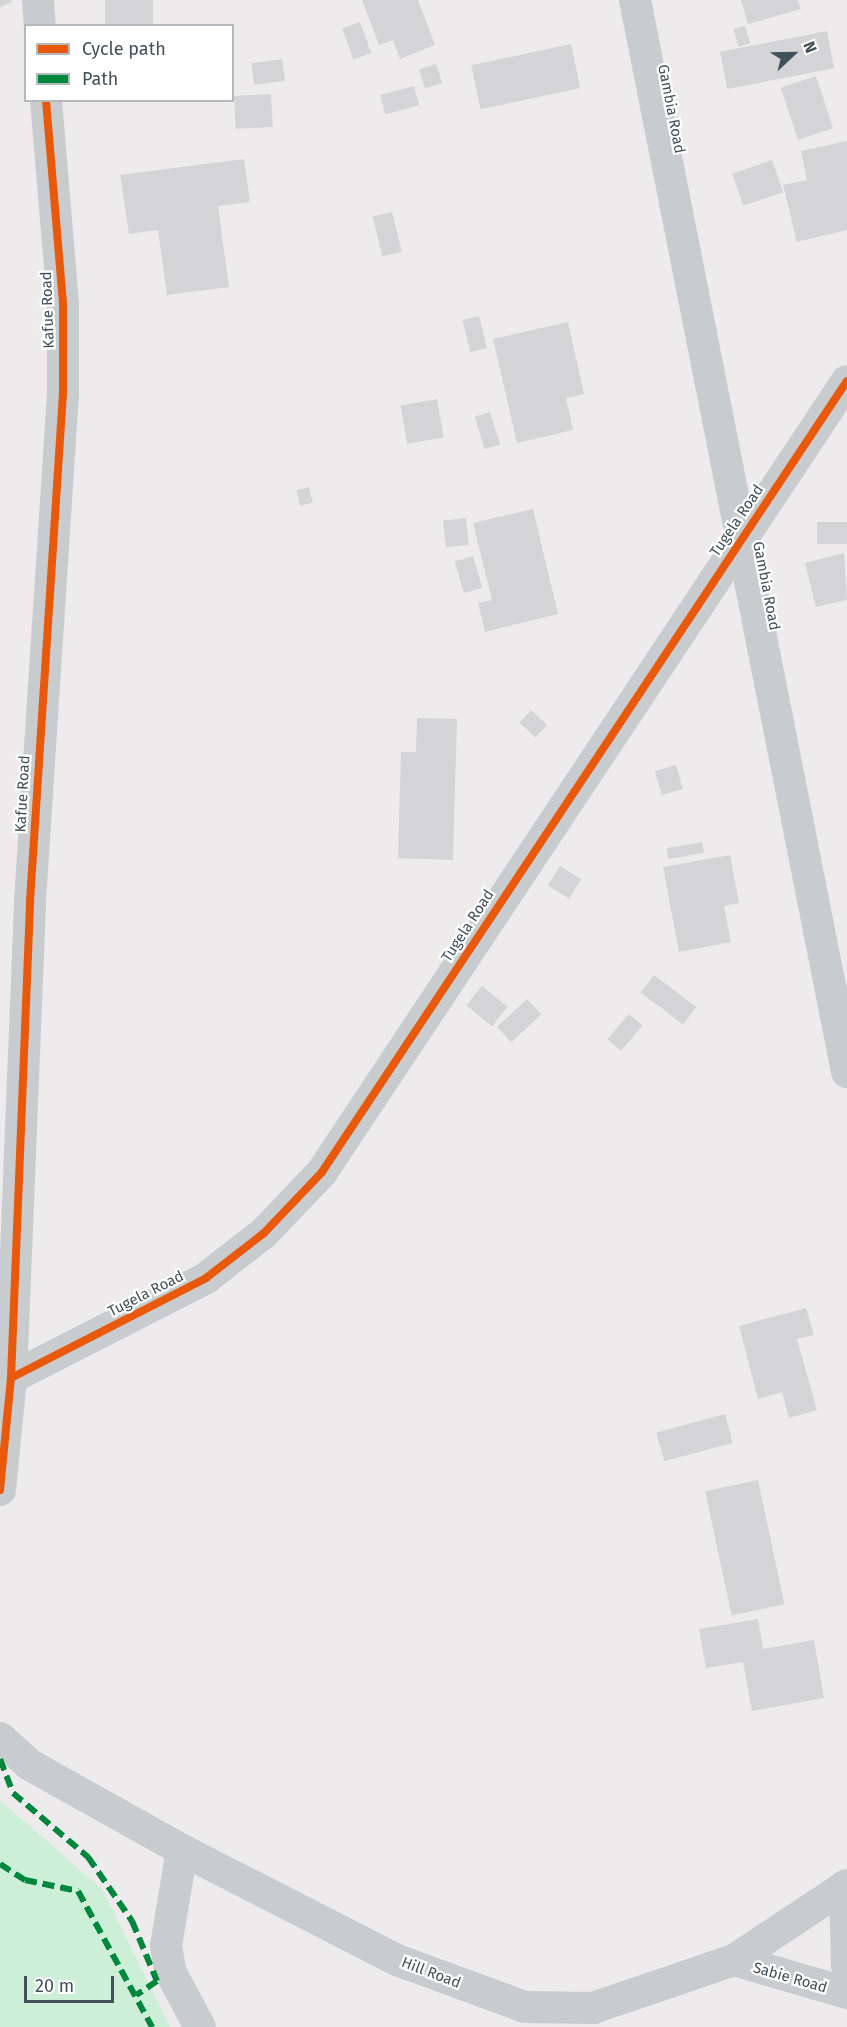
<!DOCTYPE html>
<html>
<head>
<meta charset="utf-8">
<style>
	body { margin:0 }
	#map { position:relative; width:847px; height:2027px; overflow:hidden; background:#edebec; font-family:"Fira Sans",sans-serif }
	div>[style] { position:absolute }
	.green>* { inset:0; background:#cdefd8 }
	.building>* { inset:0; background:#d4d4d7; transform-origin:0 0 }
	.street>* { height:32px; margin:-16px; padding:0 16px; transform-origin:16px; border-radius:16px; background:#c8ccce }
	.quiet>* { height:6px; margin-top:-3px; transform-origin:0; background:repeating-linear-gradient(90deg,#00873e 0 12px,transparent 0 18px) }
	.cycleway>* { height:8px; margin:-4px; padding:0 4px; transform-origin:4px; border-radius:4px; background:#e8590c }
	span { translate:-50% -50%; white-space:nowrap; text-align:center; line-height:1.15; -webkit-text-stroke:4.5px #fff; paint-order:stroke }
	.street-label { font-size:15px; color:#42505a }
	.legend { position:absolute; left:24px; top:24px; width:210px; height:78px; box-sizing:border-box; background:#fff; border:2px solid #b3b9bd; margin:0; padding:8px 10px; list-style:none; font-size:18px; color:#42505a }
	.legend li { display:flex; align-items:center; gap:12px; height:30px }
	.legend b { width:30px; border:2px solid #b3b9bd }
	.north { position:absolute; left:763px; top:24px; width:60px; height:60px; -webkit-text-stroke:4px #fff; paint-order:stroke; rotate:68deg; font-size:16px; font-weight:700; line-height:24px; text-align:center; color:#42505a }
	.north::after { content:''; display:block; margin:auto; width:21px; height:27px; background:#42505a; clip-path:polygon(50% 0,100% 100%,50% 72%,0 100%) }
	.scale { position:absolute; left:24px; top:1976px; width:90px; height:27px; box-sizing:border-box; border:3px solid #42505a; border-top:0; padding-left:8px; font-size:18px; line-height:21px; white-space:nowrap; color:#42505a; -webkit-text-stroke:4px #fff; paint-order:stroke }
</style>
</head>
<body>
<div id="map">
	<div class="green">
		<i style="clip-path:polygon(0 1800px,103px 1890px,170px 2027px,0 2027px)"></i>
	</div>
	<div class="building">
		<i style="clip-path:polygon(0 0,11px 0,12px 2px,0 7px)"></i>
		<i style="left:105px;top:0;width:48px;height:26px"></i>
		<i style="clip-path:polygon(362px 0,418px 0,435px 45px,400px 59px,393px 40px,379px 45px)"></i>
		<i style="clip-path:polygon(741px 0,798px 0,801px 9px,748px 24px)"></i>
		<i style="left:360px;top:22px;width:33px;height:19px;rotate:70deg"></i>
		<i style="left:745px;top:26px;width:18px;height:12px;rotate:74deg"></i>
		<i style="left:827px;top:31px;width:38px;height:109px;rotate:79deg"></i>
		<i style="left:571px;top:44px;width:45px;height:102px;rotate:78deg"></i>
		<i style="left:282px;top:59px;width:22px;height:31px;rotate:82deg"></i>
		<i style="left:436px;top:64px;width:20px;height:18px;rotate:72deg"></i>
		<i style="left:816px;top:76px;width:55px;height:37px;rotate:72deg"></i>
		<i style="left:414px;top:86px;width:20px;height:35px;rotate:75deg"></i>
		<i style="left:271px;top:94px;width:33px;height:37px;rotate:87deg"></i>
		<i style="clip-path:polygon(847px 141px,847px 230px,797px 242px,783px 185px,807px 180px,801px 151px)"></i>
		<i style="clip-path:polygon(244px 159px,250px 202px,218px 206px,229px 287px,167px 295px,158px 230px,129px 234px,120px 175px)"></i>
		<i style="left:772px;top:160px;width:34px;height:42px;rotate:71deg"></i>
		<i style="left:392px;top:212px;width:41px;height:20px;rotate:76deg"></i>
		<i style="left:479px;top:316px;width:33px;height:17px;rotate:76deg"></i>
		<i style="clip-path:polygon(568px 322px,584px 394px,566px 398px,573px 430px,517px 443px,493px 339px)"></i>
		<i style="left:437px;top:399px;width:39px;height:37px;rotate:80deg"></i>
		<i style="left:490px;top:412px;width:34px;height:16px;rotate:73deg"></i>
		<i style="left:309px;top:487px;width:16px;height:13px;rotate:76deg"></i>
		<i style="clip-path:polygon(533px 509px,558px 614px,485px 632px,478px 603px,492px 600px,473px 523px)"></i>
		<i style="left:466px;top:518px;width:27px;height:23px;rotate:84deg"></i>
		<i style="left:847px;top:522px;width:22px;height:30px;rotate:90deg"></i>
		<i style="clip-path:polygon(844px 553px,847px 600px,816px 607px,805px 563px)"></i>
		<i style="left:473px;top:556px;width:33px;height:19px;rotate:74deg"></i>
		<i style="left:531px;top:710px;width:22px;height:17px;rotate:43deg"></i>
		<i style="clip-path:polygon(417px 718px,457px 719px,453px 860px,398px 858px,401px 752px,416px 752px)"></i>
		<i style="left:676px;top:765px;width:25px;height:22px;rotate:74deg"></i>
		<i style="left:702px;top:842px;width:11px;height:36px;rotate:80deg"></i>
		<i style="clip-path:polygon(730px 855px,739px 903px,724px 906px,731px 942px,679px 952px,663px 867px)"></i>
		<i style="left:560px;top:866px;width:25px;height:23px;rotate:32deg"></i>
		<i style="left:654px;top:975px;width:53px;height:22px;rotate:37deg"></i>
		<i style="left:482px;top:986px;width:33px;height:25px;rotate:39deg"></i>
		<i style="left:527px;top:999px;width:21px;height:41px;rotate:47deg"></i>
		<i style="left:629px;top:1014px;width:18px;height:33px;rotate:41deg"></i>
		<i style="clip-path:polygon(806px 1308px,814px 1335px,797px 1339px,817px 1410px,789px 1418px,782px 1392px,758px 1399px,739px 1326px)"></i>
		<i style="left:725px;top:1414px;width:30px;height:71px;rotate:75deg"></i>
		<i style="left:758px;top:1480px;width:127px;height:54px;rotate:78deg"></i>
		<i style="clip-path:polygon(758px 1619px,763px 1649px,814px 1640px,824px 1698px,752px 1711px,743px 1662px,706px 1668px,699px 1629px)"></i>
	</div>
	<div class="street">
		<i style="left:38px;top:0;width:26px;rotate:86deg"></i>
		<i style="left:635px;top:0;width:1093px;rotate:78.81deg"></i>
		<i style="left:11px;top:1378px;width:219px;rotate:-27.1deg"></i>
		<i style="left:206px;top:1278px;width:73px;rotate:-37.8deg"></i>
		<i style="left:264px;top:1233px;width:84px;rotate:-46.4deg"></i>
		<i style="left:322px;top:1172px;width:949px;rotate:-56.43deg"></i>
		<i style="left:0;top:1490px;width:113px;rotate:-84.4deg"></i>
		<i style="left:11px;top:1378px;width:477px;rotate:-87.7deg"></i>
		<i style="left:30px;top:901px;width:508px;rotate:-86.28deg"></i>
		<i style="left:63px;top:394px;width:91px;rotate:-90deg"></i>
		<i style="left:63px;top:303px;width:204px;rotate:-94.8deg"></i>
		<i style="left:0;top:1738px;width:40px;rotate:42deg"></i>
		<i style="left:30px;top:1765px;width:174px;rotate:29.2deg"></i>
		<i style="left:182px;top:1850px;width:242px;rotate:27.1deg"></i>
		<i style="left:397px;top:1960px;width:136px;rotate:20.2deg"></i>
		<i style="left:525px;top:2007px;width:68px;rotate:0.8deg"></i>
		<i style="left:593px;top:2008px;width:149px;rotate:-18.8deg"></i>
		<i style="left:734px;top:1960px;width:136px;rotate:-33.6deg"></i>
		<i style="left:182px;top:1850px;width:97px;rotate:99.5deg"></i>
		<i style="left:166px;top:1946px;width:27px;rotate:80deg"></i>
		<i style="left:171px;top:1973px;width:61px;rotate:61.8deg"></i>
		<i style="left:845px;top:1886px;width:80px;rotate:88.6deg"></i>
		<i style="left:734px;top:1960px;width:118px;rotate:16.3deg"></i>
	</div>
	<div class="quiet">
		<i style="left:0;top:1759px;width:36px;rotate:69deg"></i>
		<i style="left:13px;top:1793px;width:99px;rotate:40.5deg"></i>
		<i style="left:88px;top:1857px;width:78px;rotate:55.5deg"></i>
		<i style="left:132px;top:1921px;width:65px;rotate:67.4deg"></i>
		<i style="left:157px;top:1981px;width:25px;rotate:146deg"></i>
		<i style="left:0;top:1864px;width:30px;rotate:33deg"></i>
		<i style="left:25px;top:1880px;width:54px;rotate:11.7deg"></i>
		<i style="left:78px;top:1891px;width:155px;rotate:61.4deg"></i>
	</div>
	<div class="cycleway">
		<i style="left:11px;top:1378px;width:219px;rotate:-27.1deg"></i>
		<i style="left:206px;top:1278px;width:73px;rotate:-37.8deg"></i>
		<i style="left:264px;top:1233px;width:84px;rotate:-46.4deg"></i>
		<i style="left:322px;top:1172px;width:949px;rotate:-56.43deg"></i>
		<i style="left:0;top:1490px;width:113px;rotate:-84.4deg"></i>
		<i style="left:11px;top:1378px;width:477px;rotate:-87.7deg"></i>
		<i style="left:30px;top:901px;width:508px;rotate:-86.28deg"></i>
		<i style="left:63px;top:394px;width:91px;rotate:-90deg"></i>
		<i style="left:63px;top:303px;width:204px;rotate:-94.8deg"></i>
	</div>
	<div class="street-label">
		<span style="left:671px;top:109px;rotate:79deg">Gambia Road</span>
		<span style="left:48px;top:310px;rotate:-92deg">Kafue Road</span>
		<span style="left:737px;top:521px;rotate:-56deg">Tugela Road</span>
		<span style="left:766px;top:586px;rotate:79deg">Gambia Road</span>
		<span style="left:23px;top:794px;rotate:-87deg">Kafue Road</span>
		<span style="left:468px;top:926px;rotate:-57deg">Tugela Road</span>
		<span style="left:146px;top:1294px;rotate:-27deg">Tugela Road</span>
		<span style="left:431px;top:1973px;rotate:21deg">Hill Road</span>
		<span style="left:790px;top:1978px;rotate:16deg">Sabie Road</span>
	</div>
	<ul class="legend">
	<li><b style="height:8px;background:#e8590c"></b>Cycle path</li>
	<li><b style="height:8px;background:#00873e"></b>Path</li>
	</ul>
	<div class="north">N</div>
	<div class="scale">20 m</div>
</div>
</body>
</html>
